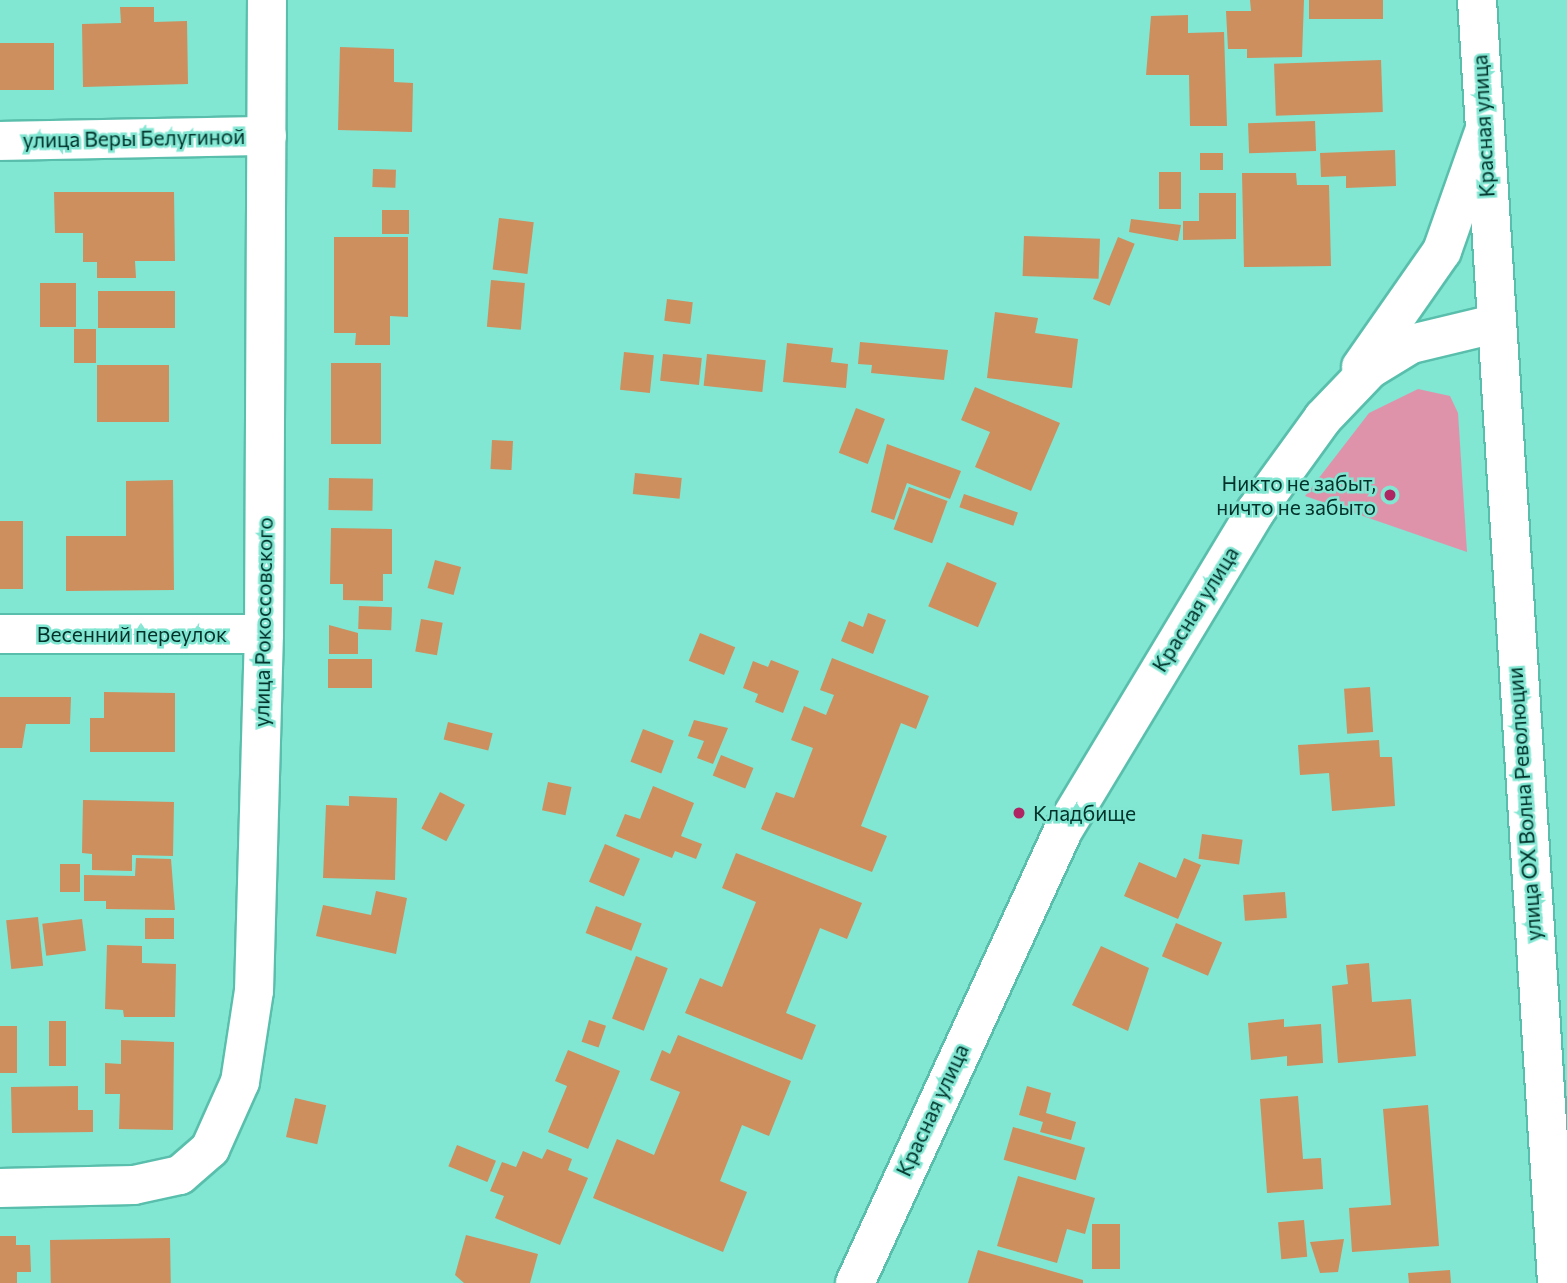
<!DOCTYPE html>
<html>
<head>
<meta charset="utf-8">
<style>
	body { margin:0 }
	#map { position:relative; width:1567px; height:1283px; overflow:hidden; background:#81e6d2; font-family:Commissioner,sans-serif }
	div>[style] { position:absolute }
	.green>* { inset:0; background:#df93ab }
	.building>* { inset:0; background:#cd8f5d; transform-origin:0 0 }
	.roads { filter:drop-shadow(2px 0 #59bfac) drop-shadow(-2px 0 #59bfac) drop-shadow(0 2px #59bfac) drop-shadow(0 -2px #59bfac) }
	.minor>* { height:38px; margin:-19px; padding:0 19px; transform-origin:19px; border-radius:19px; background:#fff }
	.tertiary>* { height:38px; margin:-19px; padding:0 19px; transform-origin:19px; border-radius:19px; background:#fff }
	.secondary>* { height:38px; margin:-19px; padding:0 19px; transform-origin:19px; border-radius:19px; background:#fff }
	.dots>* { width:19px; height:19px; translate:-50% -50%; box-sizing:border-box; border:4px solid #81e6d2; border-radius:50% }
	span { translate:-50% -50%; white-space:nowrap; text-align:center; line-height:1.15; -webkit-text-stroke:5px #81e6d2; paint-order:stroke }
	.street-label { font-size:21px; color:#013129 }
	.poi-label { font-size:21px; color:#013129 }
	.right { translate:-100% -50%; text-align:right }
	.left { translate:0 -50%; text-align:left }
</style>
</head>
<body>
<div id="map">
	<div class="green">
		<i style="clip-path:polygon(1418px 389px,1450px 396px,1458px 413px,1467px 552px,1305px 496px,1369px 413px)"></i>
	</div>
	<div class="building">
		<i style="clip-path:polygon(1250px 0,1304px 0,1302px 57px,1247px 58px,1247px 49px,1228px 49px,1226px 11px,1251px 11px)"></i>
		<i style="left:1309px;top:0;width:74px;height:19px"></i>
		<i style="clip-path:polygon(120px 7px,154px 7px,154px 22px,187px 21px,188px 84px,83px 87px,82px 24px,121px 23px)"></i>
		<i style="clip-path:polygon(1188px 15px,1188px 33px,1224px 32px,1227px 126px,1190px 126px,1189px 75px,1146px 75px,1151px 16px)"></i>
		<i style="left:0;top:43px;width:54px;height:47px"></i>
		<i style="clip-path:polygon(340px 47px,394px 49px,394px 82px,413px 83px,412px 132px,338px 130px)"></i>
		<i style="left:1381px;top:60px;width:52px;height:107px;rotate:88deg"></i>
		<i style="left:1315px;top:121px;width:30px;height:67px;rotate:88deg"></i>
		<i style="clip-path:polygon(1395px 150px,1396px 186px,1346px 188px,1346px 176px,1321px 177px,1320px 153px)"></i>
		<i style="left:1200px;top:153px;width:23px;height:17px"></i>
		<i style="left:373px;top:169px;width:23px;height:18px;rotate:2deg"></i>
		<i style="left:1159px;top:172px;width:22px;height:37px"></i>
		<i style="clip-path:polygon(1242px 173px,1296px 173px,1297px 185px,1329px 185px,1331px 266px,1244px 267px)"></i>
		<i style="clip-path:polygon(54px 192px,174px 192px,175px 261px,135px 261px,136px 278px,97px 278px,97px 262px,83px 262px,83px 233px,55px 233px)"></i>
		<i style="clip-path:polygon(1199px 193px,1236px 193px,1236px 239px,1183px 240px,1183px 221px,1199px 221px)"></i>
		<i style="left:382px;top:210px;width:27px;height:24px"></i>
		<i style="left:499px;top:218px;width:35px;height:52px;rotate:7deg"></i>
		<i style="clip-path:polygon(1131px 219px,1181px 225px,1178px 241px,1129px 232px)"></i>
		<i style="left:1024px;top:236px;width:76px;height:40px;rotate:2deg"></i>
		<i style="clip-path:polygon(334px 237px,408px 237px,408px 317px,390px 316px,390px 345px,355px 345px,356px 333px,334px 333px)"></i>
		<i style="left:1118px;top:237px;width:18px;height:67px;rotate:22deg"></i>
		<i style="left:491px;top:280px;width:34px;height:47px;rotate:5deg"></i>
		<i style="left:40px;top:283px;width:36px;height:44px"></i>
		<i style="left:98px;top:291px;width:77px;height:37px"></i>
		<i style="left:667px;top:299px;width:26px;height:22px;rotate:7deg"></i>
		<i style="clip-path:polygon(995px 312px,1038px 318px,1035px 333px,1078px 339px,1072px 388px,987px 378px)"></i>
		<i style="left:74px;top:329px;width:22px;height:34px"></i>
		<i style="clip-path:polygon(860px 342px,948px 350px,944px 380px,871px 373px,872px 365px,858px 364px)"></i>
		<i style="clip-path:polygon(787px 343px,833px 348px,831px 362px,848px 364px,846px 388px,783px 382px)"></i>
		<i style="left:624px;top:352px;width:30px;height:38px;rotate:6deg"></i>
		<i style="left:663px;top:354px;width:39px;height:27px;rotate:6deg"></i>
		<i style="left:707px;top:354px;width:59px;height:32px;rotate:6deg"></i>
		<i style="left:331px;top:363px;width:50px;height:81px"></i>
		<i style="left:97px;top:365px;width:72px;height:57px"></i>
		<i style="clip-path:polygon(975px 387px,1060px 423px,1031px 491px,975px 467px,990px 432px,961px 420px)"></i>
		<i style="left:856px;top:408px;width:31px;height:48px;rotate:21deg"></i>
		<i style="left:492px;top:440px;width:21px;height:29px;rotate:3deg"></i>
		<i style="clip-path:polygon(887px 444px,961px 471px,950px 499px,907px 483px,894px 520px,871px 512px)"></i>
		<i style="left:635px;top:473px;width:47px;height:21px;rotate:6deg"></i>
		<i style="left:329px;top:478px;width:44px;height:32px;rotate:1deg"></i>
		<i style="clip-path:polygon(173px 480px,174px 590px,66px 591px,66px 536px,126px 536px,126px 481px)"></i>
		<i style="left:909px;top:487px;width:41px;height:45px;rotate:20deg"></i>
		<i style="left:964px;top:494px;width:57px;height:14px;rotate:19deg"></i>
		<i style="left:0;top:521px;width:23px;height:68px"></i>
		<i style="clip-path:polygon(331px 528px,392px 529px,392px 574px,383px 574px,383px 601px,343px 600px,343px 584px,330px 584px)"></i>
		<i style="left:435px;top:560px;width:27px;height:29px;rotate:15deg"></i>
		<i style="left:947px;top:562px;width:54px;height:48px;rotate:23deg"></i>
		<i style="left:359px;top:606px;width:33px;height:23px;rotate:2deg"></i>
		<i style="clip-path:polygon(868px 613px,886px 620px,873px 654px,841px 641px,849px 621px,863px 627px)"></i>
		<i style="left:421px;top:619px;width:22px;height:33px;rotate:10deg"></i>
		<i style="clip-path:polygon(329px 625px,358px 633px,358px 654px,329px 654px)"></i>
		<i style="left:700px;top:633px;width:38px;height:30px;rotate:22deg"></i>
		<i style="clip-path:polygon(832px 658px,929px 696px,916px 729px,901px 723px,861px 826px,887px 836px,872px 872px,761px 829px,776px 792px,794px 798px,813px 748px,791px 740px,804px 706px,826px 715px,834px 695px,820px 690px)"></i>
		<i style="left:328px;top:659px;width:44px;height:29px"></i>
		<i style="clip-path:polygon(771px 660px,799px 671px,783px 713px,755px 702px,758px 694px,743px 688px,753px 661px,768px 667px)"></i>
		<i style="left:1370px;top:687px;width:45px;height:26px;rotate:86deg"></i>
		<i style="clip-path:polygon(104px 692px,175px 693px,175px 752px,90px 752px,90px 718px,104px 718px)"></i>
		<i style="clip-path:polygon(0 697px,71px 697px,70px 724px,26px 724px,22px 748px,0 748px)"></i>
		<i style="clip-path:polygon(694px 720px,728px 728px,713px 764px,697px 758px,704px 741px,688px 736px)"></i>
		<i style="left:448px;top:722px;width:46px;height:18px;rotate:14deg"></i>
		<i style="left:643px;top:729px;width:33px;height:35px;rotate:21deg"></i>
		<i style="clip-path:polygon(1379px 740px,1380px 757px,1392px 757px,1395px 806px,1332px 811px,1329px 773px,1300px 775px,1298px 745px)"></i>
		<i style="left:721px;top:755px;width:35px;height:22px;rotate:22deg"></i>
		<i style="left:548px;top:782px;width:24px;height:29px;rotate:12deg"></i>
		<i style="clip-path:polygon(653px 786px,694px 803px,681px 836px,702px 844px,696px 859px,675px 851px,672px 858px,616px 836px,625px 814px,640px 819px)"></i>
		<i style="left:440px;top:792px;width:28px;height:41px;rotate:27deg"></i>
		<i style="clip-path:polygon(349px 796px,397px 798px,395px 880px,323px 878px,326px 805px,349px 806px)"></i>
		<i style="clip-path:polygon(83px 800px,174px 802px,173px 856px,132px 855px,132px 871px,92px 870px,92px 854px,82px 853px)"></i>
		<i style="left:1202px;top:834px;width:41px;height:25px;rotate:8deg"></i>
		<i style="left:605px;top:844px;width:38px;height:41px;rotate:23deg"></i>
		<i style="clip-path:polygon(736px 853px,862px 903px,847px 939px,820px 928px,786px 1013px,816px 1025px,802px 1060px,685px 1013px,700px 978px,722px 987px,756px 902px,722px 888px)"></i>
		<i style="clip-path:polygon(136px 858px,171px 859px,175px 910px,106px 909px,106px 901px,84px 901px,84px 875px,135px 876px)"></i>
		<i style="clip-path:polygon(1184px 858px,1201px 865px,1178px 919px,1124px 896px,1139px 862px,1176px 878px)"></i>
		<i style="left:60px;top:864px;width:20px;height:28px"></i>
		<i style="clip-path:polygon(376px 891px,407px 898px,396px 954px,316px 936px,323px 905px,371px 915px)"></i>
		<i style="left:1285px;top:892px;width:26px;height:42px;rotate:86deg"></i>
		<i style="left:596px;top:906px;width:49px;height:29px;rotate:21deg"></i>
		<i style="left:38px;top:917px;width:49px;height:32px;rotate:84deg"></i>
		<i style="left:145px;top:918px;width:29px;height:21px"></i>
		<i style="left:82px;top:919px;width:32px;height:40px;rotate:83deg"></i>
		<i style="left:1176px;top:923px;width:50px;height:36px;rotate:23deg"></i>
		<i style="clip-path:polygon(107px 945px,142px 946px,142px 963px,176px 964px,175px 1017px,124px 1017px,123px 1010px,105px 1009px)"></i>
		<i style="clip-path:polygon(1101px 946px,1149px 968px,1128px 1031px,1072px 1005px)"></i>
		<i style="left:636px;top:956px;width:34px;height:67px;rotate:21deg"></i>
		<i style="clip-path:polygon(1369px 963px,1372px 1002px,1411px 999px,1416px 1056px,1338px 1063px,1332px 986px,1348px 984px,1346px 965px)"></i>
		<i style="clip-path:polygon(1284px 1019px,1284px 1027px,1321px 1024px,1323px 1063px,1287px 1066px,1287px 1056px,1251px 1060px,1248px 1023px)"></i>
		<i style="left:589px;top:1020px;width:18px;height:23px;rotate:19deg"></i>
		<i style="left:49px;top:1021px;width:17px;height:45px"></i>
		<i style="left:0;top:1026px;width:17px;height:47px"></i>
		<i style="clip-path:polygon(678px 1035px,791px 1081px,769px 1136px,742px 1125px,720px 1181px,747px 1192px,723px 1252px,593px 1198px,617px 1139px,654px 1155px,680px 1092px,650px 1080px,662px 1050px,670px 1054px)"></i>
		<i style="clip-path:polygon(121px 1040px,174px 1042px,173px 1130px,119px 1129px,120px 1094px,105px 1094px,105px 1063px,121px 1064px)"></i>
		<i style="clip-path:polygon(568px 1050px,620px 1071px,588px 1149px,548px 1132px,567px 1086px,555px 1081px)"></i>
		<i style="clip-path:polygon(78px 1086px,78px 1110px,93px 1110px,93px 1132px,12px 1133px,11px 1087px)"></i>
		<i style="clip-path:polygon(1027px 1086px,1051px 1093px,1046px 1113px,1076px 1122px,1071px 1140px,1040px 1132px,1043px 1122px,1019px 1115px)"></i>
		<i style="clip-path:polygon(1298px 1096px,1303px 1159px,1321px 1158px,1323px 1189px,1267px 1193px,1260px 1099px)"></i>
		<i style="left:295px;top:1098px;width:32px;height:40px;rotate:13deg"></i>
		<i style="clip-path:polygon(1428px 1105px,1439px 1246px,1352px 1252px,1349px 1208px,1391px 1205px,1383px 1109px)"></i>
		<i style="left:1013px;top:1127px;width:75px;height:34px;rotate:16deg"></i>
		<i style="left:457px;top:1145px;width:42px;height:23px;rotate:22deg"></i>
		<i style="clip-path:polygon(547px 1149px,572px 1159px,568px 1170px,588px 1178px,560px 1245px,495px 1218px,504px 1196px,490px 1191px,502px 1162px,516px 1167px,523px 1151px,542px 1159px)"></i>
		<i style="clip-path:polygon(1018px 1176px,1095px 1198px,1085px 1234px,1067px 1229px,1057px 1263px,997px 1246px)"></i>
		<i style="left:1304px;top:1220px;width:37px;height:26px;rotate:85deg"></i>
		<i style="left:1092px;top:1224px;width:28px;height:45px"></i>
		<i style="clip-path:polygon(466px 1235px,538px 1254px,530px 1283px,464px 1283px,455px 1275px)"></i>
		<i style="clip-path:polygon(0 1236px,16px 1236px,16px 1245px,30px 1245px,31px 1272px,17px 1272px,17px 1283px,0 1283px)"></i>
		<i style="left:170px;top:1238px;width:45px;height:120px;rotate:89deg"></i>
		<i style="clip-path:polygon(1344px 1239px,1338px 1272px,1320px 1273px,1310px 1242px)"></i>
		<i style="clip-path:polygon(978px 1250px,1083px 1280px,1083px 1283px,968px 1283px)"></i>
		<i style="clip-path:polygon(1450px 1270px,1451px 1283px,1409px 1283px,1408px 1273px)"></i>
	</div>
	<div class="roads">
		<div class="minor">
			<i style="left:0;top:141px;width:267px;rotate:-1.1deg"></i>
			<i style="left:0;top:634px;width:264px"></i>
			<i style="left:0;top:1188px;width:134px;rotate:-1.3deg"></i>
			<i style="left:134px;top:1185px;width:47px;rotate:-12.3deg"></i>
			<i style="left:180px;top:1175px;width:40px;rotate:-41deg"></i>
			<i style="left:210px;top:1149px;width:73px;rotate:-65.9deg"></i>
			<i style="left:240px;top:1082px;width:92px;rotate:-81.3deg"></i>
			<i style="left:254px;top:991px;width:357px;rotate:-88.4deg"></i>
			<i style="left:264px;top:634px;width:634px;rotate:-89.73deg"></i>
		</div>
		<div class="tertiary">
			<i style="left:1361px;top:367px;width:141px;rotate:-55.1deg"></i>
			<i style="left:1442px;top:251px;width:126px;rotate:-70.6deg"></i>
			<i style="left:855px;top:1283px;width:500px;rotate:-65.3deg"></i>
			<i style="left:1064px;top:829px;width:370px;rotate:-58.9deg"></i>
			<i style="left:1255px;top:512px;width:116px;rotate:-54.1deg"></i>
			<i style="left:1323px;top:418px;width:68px;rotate:-46.2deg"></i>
			<i style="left:1370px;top:369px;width:48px;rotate:-31.4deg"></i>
			<i style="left:1411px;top:344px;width:85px;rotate:-13.5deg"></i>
		</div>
		<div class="secondary">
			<i style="left:1477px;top:0;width:1285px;rotate:86.43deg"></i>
		</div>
	</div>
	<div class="dots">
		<i style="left:1390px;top:495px;background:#af2463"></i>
		<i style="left:1019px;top:813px;background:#af2463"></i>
	</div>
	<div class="street-label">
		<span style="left:1483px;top:126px;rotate:-93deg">Красная улица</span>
		<span style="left:134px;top:138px;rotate:-1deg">улица Веры Белугиной</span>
		<span style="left:1195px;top:609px;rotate:-58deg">Красная улица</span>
		<span style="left:263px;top:622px;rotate:-89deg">улица Рокоссовского</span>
		<span style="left:132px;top:634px">Весенний переулок</span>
		<span style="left:1524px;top:804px;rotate:-94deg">улица ОХ Волна Революции</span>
		<span style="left:932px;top:1110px;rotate:-65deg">Красная улица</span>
	</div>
	<div class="poi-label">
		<span class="right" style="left:1376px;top:495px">Никто не забыт,<br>ничто не забыто</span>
		<span class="left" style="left:1033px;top:813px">Кладбище</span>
	</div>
</div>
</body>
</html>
